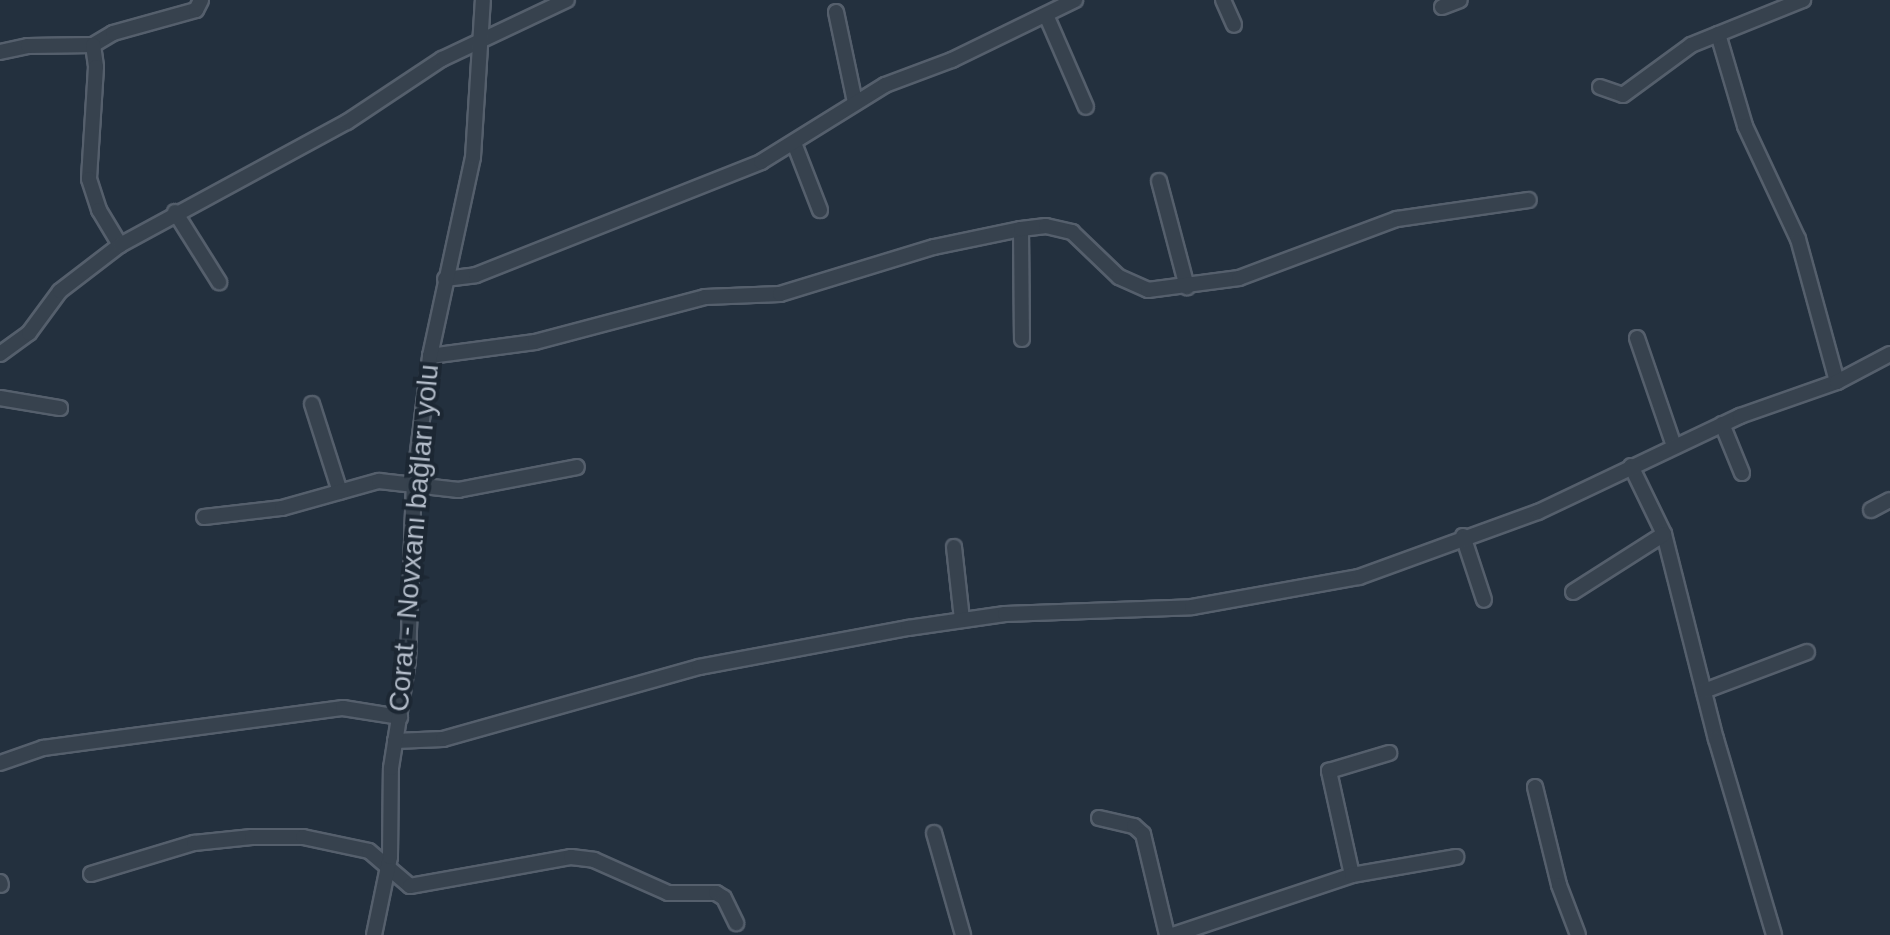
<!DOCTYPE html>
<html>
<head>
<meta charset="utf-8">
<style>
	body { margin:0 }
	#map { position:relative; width:1890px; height:935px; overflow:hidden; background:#23303e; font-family:Helvetica,sans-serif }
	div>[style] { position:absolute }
	.roads { filter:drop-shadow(2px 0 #555f6c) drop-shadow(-2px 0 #555f6c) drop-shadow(0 2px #555f6c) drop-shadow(0 -2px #555f6c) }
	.street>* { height:14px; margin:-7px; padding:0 7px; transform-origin:7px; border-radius:7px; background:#37424e }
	span { translate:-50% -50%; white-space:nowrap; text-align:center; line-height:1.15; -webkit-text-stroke:8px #1c2733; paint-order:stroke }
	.street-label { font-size:28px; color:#b3bcc9 }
</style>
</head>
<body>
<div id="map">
	<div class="roads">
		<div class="street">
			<i style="left:1223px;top:0;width:27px;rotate:66deg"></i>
			<i style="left:1442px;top:7px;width:19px;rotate:-21deg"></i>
			<i style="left:836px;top:12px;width:92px;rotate:78.1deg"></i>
			<i style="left:1046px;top:15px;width:100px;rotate:66.5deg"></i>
			<i style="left:1718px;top:34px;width:96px;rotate:73.6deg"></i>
			<i style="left:1745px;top:126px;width:125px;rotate:64.9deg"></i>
			<i style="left:1798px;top:239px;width:148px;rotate:74.7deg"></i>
			<i style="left:93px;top:45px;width:23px;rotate:-31deg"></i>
			<i style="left:113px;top:33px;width:86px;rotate:-15.5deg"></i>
			<i style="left:196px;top:10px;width:11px;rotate:-63deg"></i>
			<i style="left:0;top:52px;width:29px;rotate:-12deg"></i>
			<i style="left:28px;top:46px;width:65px;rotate:-0.9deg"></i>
			<i style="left:93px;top:45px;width:22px;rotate:82deg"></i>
			<i style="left:96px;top:67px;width:112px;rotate:93.6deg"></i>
			<i style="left:89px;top:179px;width:33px;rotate:72deg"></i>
			<i style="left:99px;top:210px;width:41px;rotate:59deg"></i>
			<i style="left:1600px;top:87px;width:24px;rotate:19deg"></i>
			<i style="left:1623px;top:95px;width:84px;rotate:-36.3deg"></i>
			<i style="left:1691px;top:45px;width:121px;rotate:-21.9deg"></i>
			<i style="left:794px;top:143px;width:72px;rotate:68.8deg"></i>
			<i style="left:1159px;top:181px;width:110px;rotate:75.2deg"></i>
			<i style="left:175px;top:212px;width:83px;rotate:57.8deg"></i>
			<i style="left:1021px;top:229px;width:110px;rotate:89.5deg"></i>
			<i style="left:445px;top:279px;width:31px;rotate:-7deg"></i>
			<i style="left:476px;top:275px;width:307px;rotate:-21.6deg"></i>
			<i style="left:761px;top:162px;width:146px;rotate:-31.8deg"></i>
			<i style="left:885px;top:85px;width:72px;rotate:-20.5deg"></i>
			<i style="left:952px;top:60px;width:137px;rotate:-26deg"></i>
			<i style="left:1637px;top:338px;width:114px;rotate:71.1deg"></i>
			<i style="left:0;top:354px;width:36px;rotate:-36deg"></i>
			<i style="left:29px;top:333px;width:52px;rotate:-53.6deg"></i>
			<i style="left:60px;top:291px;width:76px;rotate:-37.5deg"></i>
			<i style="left:120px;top:245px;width:258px;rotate:-28.5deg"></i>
			<i style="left:347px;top:122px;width:114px;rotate:-33.6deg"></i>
			<i style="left:442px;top:59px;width:138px;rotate:-25.3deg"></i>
			<i style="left:430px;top:356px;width:106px;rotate:-7.6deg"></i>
			<i style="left:535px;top:342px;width:176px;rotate:-14.8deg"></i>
			<i style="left:705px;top:297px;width:75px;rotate:-2.3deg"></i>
			<i style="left:780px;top:294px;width:161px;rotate:-17deg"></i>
			<i style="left:934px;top:247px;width:89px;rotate:-11.7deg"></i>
			<i style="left:1021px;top:229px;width:25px;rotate:-7deg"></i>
			<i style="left:1046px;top:226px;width:27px;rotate:13deg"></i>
			<i style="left:1072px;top:232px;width:65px;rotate:43.8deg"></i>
			<i style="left:1119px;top:277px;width:32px;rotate:24deg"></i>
			<i style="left:1148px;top:290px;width:92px;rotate:-7.5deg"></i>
			<i style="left:1239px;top:278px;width:169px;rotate:-20.5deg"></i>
			<i style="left:1397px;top:219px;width:133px;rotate:-8.2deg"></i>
			<i style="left:0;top:398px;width:61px;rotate:9.5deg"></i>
			<i style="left:312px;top:404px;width:92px;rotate:72.3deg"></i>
			<i style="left:1722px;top:424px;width:53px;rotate:67.8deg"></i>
			<i style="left:1631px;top:466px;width:76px;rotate:64.1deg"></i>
			<i style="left:1664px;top:534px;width:211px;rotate:75.8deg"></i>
			<i style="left:1716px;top:739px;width:204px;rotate:73.5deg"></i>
			<i style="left:1871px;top:510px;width:21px;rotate:-28deg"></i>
			<i style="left:204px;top:517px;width:79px;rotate:-6.6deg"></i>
			<i style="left:282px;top:508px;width:101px;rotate:-15.6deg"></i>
			<i style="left:379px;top:481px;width:80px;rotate:6.5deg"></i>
			<i style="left:458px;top:490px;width:121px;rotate:-10.9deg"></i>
			<i style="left:1463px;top:536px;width:67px;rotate:71.8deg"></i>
			<i style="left:954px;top:547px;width:72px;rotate:83.7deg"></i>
			<i style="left:1573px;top:592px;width:108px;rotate:-32.5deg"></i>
			<i style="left:1704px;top:691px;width:110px;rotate:-20.7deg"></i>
			<i style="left:395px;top:741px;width:48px;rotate:-2.4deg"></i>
			<i style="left:443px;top:739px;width:266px;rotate:-15.7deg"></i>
			<i style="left:699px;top:667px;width:213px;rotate:-10.6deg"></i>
			<i style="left:908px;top:628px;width:98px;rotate:-8.2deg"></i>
			<i style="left:1005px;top:614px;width:187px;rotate:-2.1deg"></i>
			<i style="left:1192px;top:607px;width:170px;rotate:-10.2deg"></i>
			<i style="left:1359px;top:577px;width:190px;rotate:-20deg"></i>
			<i style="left:1538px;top:512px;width:224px;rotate:-25.4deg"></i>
			<i style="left:1740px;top:416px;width:103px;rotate:-19.3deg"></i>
			<i style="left:1837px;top:382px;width:60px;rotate:-27.8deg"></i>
			<i style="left:0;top:763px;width:46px;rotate:-19.2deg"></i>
			<i style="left:43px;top:748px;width:303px;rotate:-7.6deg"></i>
			<i style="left:343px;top:708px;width:58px;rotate:9deg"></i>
			<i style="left:1535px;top:787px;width:101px;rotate:76.2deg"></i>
			<i style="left:1559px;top:885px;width:53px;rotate:69.2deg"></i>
			<i style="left:1099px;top:818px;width:36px;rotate:13deg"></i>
			<i style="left:1134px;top:826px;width:12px;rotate:42deg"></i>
			<i style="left:1143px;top:834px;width:104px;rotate:76.6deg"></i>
			<i style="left:934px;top:833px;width:106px;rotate:74.1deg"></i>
			<i style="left:91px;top:874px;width:108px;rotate:-16.8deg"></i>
			<i style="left:194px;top:843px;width:58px;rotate:-5.9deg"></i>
			<i style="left:252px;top:837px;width:51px"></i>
			<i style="left:303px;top:837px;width:67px;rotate:12deg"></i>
			<i style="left:369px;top:851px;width:54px;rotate:40.5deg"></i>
			<i style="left:410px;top:886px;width:164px;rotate:-10.2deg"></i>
			<i style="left:571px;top:857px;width:23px;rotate:7deg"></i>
			<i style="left:594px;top:860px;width:81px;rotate:24deg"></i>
			<i style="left:668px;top:893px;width:48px"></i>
			<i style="left:716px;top:893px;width:9px;rotate:32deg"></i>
			<i style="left:724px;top:898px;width:28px;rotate:64deg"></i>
			<i style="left:1352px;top:875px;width:107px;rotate:-102.5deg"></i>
			<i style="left:1329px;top:771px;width:63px;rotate:-16.7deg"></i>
			<i style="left:0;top:882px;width:3px;rotate:72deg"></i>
			<i style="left:374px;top:935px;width:80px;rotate:-78.4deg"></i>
			<i style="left:390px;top:857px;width:89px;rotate:-89.4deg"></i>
			<i style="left:391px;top:768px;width:108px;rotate:-81deg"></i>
			<i style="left:408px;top:661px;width:178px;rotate:-88.1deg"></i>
			<i style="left:414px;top:483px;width:128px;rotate:-82.8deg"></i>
			<i style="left:430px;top:356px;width:204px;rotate:-77.8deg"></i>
			<i style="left:473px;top:157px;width:157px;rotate:-86.4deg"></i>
			<i style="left:1173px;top:935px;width:189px;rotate:-18.5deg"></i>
			<i style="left:1352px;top:875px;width:106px;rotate:-9.8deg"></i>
		</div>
	</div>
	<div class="street-label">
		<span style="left:414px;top:538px;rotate:-85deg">Corat - Novxanı bağları yolu</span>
	</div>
</div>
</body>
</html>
